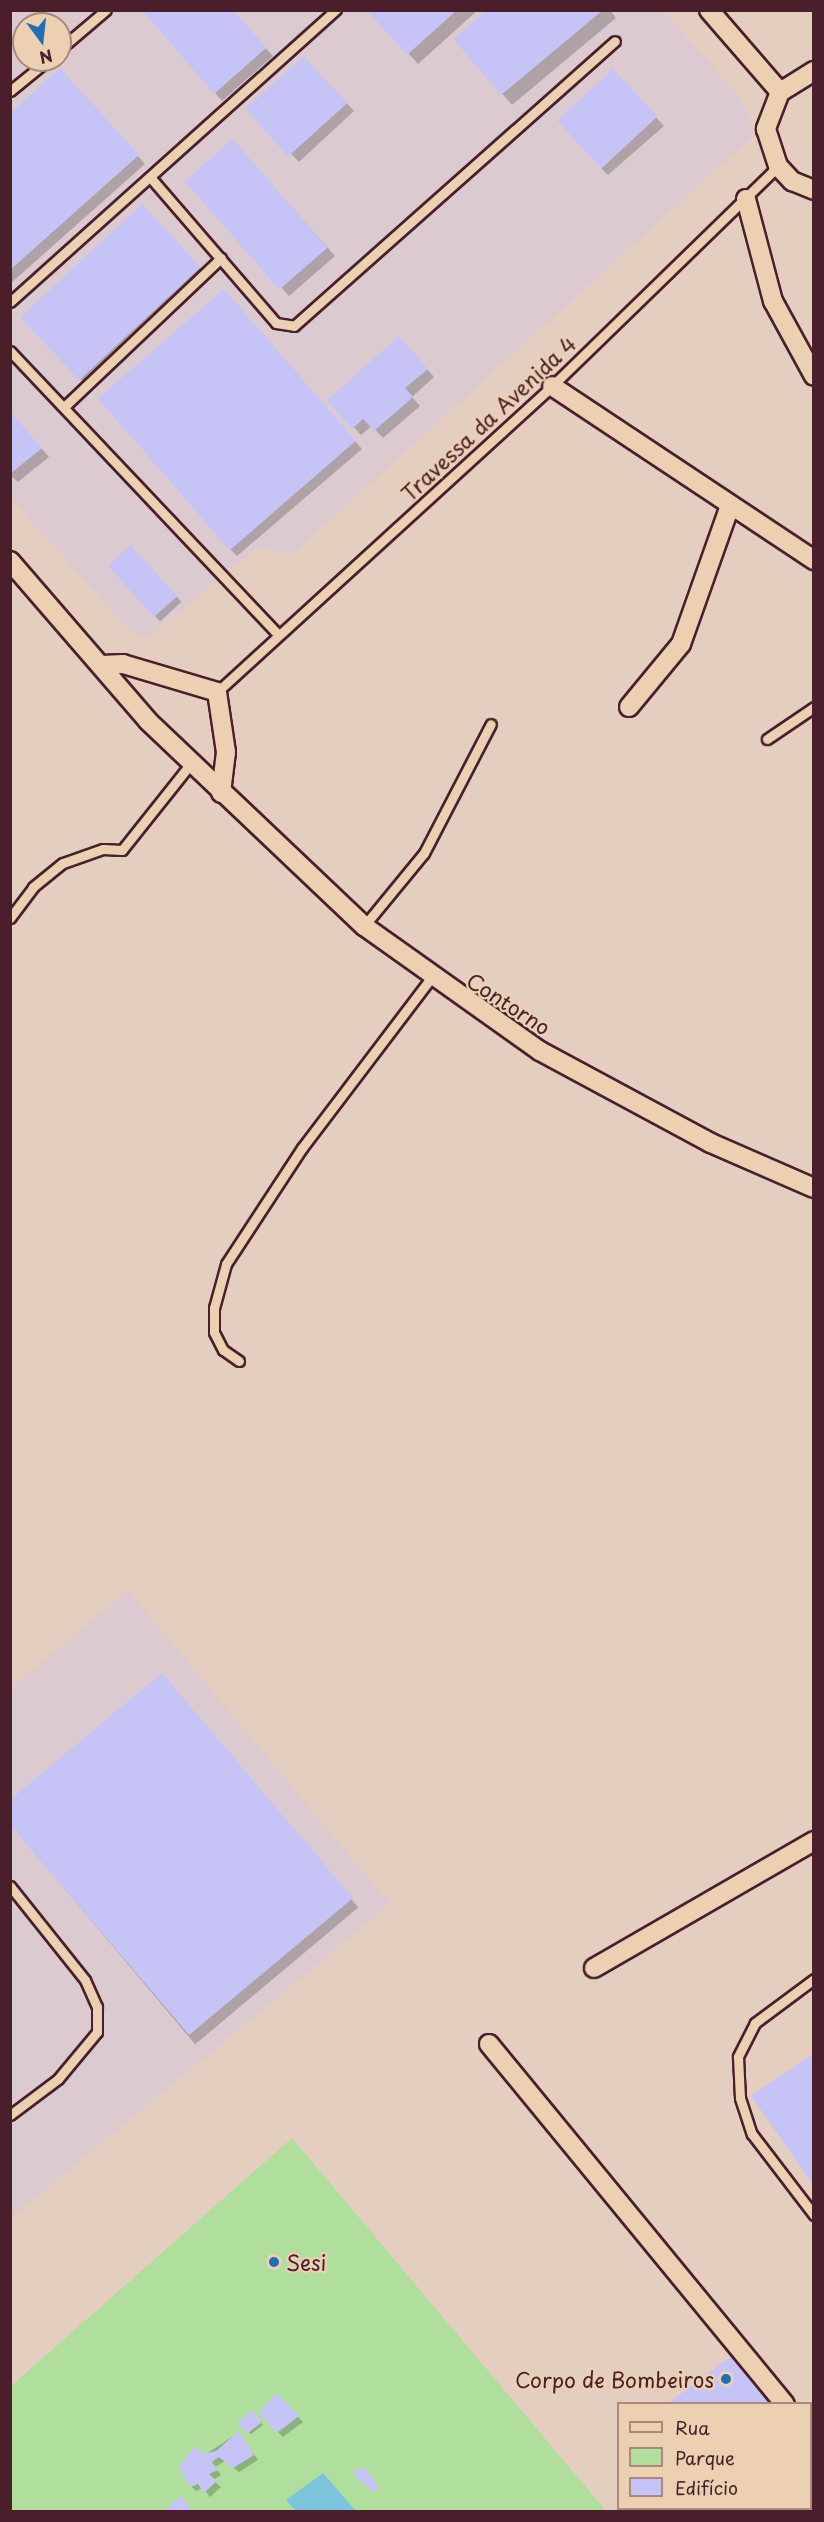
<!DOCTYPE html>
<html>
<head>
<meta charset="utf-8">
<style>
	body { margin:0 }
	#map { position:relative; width:824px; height:2522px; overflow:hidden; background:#e4cec0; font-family:"Playpen Sans",sans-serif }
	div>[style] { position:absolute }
	.built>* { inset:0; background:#dbcbd0 }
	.green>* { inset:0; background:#afde9d }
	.water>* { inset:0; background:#7cc4dc }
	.shadow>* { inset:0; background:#0003; transform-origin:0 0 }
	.building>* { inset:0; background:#c6c4f6; transform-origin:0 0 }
	.roads { filter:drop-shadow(2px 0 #4a1f2b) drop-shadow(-2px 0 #4a1f2b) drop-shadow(0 2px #4a1f2b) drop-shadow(0 -2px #4a1f2b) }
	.service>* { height:9px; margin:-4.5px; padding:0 4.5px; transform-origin:4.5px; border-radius:4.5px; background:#ebd0b2 }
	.minor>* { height:18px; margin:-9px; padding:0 9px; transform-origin:9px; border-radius:9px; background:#ebd0b2 }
	.dots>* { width:16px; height:16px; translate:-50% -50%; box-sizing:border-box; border:3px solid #ebd0b2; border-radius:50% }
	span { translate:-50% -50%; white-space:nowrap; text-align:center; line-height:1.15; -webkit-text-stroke:4.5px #ebd0b2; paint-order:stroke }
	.street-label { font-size:21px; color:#4a1f2b }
	.poi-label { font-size:21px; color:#4a1f2b }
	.left { translate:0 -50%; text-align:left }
	.right { translate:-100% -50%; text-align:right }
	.frame { position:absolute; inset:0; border:12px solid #4a1f2b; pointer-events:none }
	.legend { position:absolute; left:617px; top:2402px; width:195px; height:108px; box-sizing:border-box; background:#ebd0b2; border:2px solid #ab897c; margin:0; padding:8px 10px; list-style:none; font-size:18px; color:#4a1f2b }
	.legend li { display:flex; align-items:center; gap:12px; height:30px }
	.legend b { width:30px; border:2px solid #ab897c }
	.north { position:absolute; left:12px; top:12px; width:60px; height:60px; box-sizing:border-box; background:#ebd0b2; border:2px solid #ab897c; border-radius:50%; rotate:165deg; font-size:16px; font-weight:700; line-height:24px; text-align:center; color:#4a1f2b }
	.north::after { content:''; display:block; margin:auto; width:21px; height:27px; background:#1f6fb2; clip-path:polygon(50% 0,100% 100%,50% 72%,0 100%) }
</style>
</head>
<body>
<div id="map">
	<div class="built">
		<i style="clip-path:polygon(evenodd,10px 11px,663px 11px,739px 96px,750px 116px,752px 137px,293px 554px,258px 548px,147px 638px,129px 630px,11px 499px,10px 11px,24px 24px,60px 24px,60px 60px,24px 60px,24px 24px)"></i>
		<i style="clip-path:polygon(128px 1590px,390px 1904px,11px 2218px,11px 1688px)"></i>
	</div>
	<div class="green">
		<i style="clip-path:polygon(292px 2138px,606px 2511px,11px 2511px,10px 2387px)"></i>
	</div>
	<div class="water">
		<i style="clip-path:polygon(323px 2473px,356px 2511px,296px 2511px,286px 2500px)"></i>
	</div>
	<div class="shadow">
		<i style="clip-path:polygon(144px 10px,232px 10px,273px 56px,222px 101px)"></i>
		<i style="clip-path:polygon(369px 10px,478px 10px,418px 64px)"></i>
		<i style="clip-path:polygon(490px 10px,610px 10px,616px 18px,512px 105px,455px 39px)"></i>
		<i style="clip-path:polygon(311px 66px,354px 111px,299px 162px,249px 109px)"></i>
		<i style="clip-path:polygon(68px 78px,145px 164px,10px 284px,10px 115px)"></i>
		<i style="clip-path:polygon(621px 79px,664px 126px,608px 175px,601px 168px)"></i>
		<i style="clip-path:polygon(240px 149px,335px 256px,289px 296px,282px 288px)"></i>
		<i style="clip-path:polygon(150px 214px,207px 275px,87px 386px,79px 378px)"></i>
		<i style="clip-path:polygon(231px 298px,362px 449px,237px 556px,230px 549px)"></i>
		<i style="clip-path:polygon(407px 346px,434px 377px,412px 397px,420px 406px,383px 438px,372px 426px,361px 435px,329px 400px)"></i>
		<i style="clip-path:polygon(10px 413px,49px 457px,18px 482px,10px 475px)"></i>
		<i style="left:135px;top:552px;width:68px;height:29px;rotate:47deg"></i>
		<i style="left:170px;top:1683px;width:293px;height:213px;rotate:50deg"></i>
		<i style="clip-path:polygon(744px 2366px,770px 2404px,670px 2404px)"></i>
		<i style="clip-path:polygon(276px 2395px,303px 2422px,283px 2437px,278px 2432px)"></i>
		<i style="clip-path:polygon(251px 2412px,263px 2425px,251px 2434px,239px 2424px)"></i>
		<i style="clip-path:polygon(238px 2433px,258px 2460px,239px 2472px,225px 2461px,215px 2467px,221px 2475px,213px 2480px,221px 2487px,210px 2497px,203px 2488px,196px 2491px,191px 2486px,203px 2456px)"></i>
	</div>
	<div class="building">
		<i style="clip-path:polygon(142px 10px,233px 10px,266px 48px,214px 94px)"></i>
		<i style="clip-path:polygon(367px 10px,457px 10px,407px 55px)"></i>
		<i style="clip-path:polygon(487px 10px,603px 10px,501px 95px,453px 39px)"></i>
		<i style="left:304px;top:56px;width:64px;height:79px;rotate:48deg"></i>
		<i style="clip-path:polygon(60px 68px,139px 155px,10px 270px,10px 113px)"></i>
		<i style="left:613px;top:69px;width:65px;height:76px;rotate:47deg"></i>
		<i style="left:233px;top:139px;width:144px;height:64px;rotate:49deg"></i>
		<i style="left:142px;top:204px;width:86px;height:166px;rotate:47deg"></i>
		<i style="left:224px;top:289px;width:201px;height:167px;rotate:49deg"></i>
		<i style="clip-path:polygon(399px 336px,428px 369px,405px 388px,413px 397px,374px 431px,363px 419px,352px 429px,327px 400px)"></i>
		<i style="clip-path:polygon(10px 412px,42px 448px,10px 474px)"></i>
		<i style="left:131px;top:545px;width:69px;height:31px;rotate:48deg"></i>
		<i style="clip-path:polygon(162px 1673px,353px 1898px,189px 2035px,10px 1825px,10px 1800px)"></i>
		<i style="clip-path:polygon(814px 2053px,814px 2186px,751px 2096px)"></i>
		<i style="clip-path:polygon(734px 2354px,769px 2404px,667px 2404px)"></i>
		<i style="clip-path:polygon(276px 2393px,299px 2416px,277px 2433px,259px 2413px)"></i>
		<i style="clip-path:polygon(251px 2410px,262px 2422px,248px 2433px,237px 2424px)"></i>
		<i style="clip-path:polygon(239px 2431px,254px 2455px,233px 2468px,219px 2457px,212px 2462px,218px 2470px,209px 2474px,217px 2481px,204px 2493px,198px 2484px,190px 2487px,179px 2467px,195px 2446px,203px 2454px,216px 2451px)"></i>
		<i style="clip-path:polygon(364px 2467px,379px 2487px,373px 2492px,352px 2473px)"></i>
		<i style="clip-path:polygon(181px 2496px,193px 2512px,162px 2512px)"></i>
	</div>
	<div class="roads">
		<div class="service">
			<i style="left:60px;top:49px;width:60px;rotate:-40.3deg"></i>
			<i style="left:10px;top:91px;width:49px;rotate:-39.2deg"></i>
			<i style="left:150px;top:177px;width:193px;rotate:49.2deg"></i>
			<i style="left:276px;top:323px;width:18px;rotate:9deg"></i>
			<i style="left:294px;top:326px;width:429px;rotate:-41.6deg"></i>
			<i style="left:10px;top:302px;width:438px;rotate:-41.9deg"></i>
			<i style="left:10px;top:351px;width:390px;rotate:46.6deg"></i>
			<i style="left:65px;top:406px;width:215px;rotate:-43.5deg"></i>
			<i style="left:217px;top:692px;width:454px;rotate:-42.4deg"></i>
			<i style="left:552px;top:386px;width:315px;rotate:-44.2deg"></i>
			<i style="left:767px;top:739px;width:57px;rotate:-34.2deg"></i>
			<i style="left:10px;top:918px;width:39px;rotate:-53deg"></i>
			<i style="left:33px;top:887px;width:38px;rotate:-39deg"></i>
			<i style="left:63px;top:863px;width:42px;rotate:-19.3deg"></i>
			<i style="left:103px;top:849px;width:19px;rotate:3deg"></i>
			<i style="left:122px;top:850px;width:112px;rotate:-51.5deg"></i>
			<i style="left:364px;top:926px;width:94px;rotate:-50.6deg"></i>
			<i style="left:424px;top:853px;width:145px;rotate:-62.6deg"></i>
			<i style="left:239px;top:1361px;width:19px;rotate:-145deg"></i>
			<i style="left:223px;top:1350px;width:20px;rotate:-117deg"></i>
			<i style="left:214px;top:1332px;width:24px;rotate:-90deg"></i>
			<i style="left:214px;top:1308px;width:46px;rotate:-74.7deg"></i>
			<i style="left:226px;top:1264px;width:139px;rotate:-56.8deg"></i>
			<i style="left:302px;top:1148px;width:213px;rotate:-52.8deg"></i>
			<i style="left:10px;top:1886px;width:120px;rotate:51.4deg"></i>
			<i style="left:85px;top:1980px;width:30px;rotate:66deg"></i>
			<i style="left:97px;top:2007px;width:25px;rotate:90deg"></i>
			<i style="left:97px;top:2032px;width:61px;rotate:129.7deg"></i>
			<i style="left:58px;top:2079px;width:60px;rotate:143.1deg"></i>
			<i style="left:814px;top:1979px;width:74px;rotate:143.3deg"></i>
			<i style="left:755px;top:2023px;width:38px;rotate:117deg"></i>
			<i style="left:738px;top:2057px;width:41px;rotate:87.2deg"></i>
			<i style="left:740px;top:2098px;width:38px;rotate:72deg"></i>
			<i style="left:752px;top:2134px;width:102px;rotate:52.6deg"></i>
		</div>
		<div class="minor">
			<i style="left:709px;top:10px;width:108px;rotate:49.1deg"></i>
			<i style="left:814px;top:71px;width:40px;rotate:148deg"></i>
			<i style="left:780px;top:92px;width:40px;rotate:111deg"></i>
			<i style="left:766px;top:129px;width:39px;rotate:72deg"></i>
			<i style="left:778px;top:166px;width:21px;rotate:47deg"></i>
			<i style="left:792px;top:181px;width:24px;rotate:22deg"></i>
			<i style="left:746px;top:199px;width:106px;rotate:75.2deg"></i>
			<i style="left:773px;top:301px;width:85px;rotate:61.3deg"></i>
			<i style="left:552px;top:386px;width:315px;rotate:33.6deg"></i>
			<i style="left:10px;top:561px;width:211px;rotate:49.2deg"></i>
			<i style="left:148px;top:721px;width:298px;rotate:43.5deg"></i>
			<i style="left:364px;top:926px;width:216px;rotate:35.4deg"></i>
			<i style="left:540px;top:1051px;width:194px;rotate:28.3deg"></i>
			<i style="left:711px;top:1143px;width:112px;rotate:23.6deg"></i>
			<i style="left:102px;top:665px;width:21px;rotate:-3deg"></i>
			<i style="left:123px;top:664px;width:98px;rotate:16.6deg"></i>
			<i style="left:217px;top:692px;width:61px;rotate:81.5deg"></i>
			<i style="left:226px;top:752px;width:41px;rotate:97deg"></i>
			<i style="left:629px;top:707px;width:82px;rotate:-50.5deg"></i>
			<i style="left:681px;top:644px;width:146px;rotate:-70.5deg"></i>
			<i style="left:594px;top:1968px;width:254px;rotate:-30deg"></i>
			<i style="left:489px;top:2044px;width:466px;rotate:50.6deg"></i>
			<i style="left:810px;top:2455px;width:4px;rotate:27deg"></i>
			<i style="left:809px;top:2512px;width:4px;rotate:-90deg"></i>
		</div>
	</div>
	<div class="dots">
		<i style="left:274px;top:2262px;background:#1f6fb2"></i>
		<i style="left:726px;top:2379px;background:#1f6fb2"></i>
	</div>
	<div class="street-label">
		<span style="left:488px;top:418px;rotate:-43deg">Travessa da Avenida 4</span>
		<span style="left:509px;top:1003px;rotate:33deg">Contorno</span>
	</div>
	<div class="poi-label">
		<span class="left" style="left:286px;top:2262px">Sesi</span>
		<span class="right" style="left:714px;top:2379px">Corpo de Bombeiros</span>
	</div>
	<div class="frame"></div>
	<ul class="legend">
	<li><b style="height:8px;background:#ebd0b2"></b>Rua</li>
	<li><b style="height:16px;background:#afde9d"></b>Parque</li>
	<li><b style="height:16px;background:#c6c4f6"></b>Edifício</li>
	</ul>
	<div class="north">N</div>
</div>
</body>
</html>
